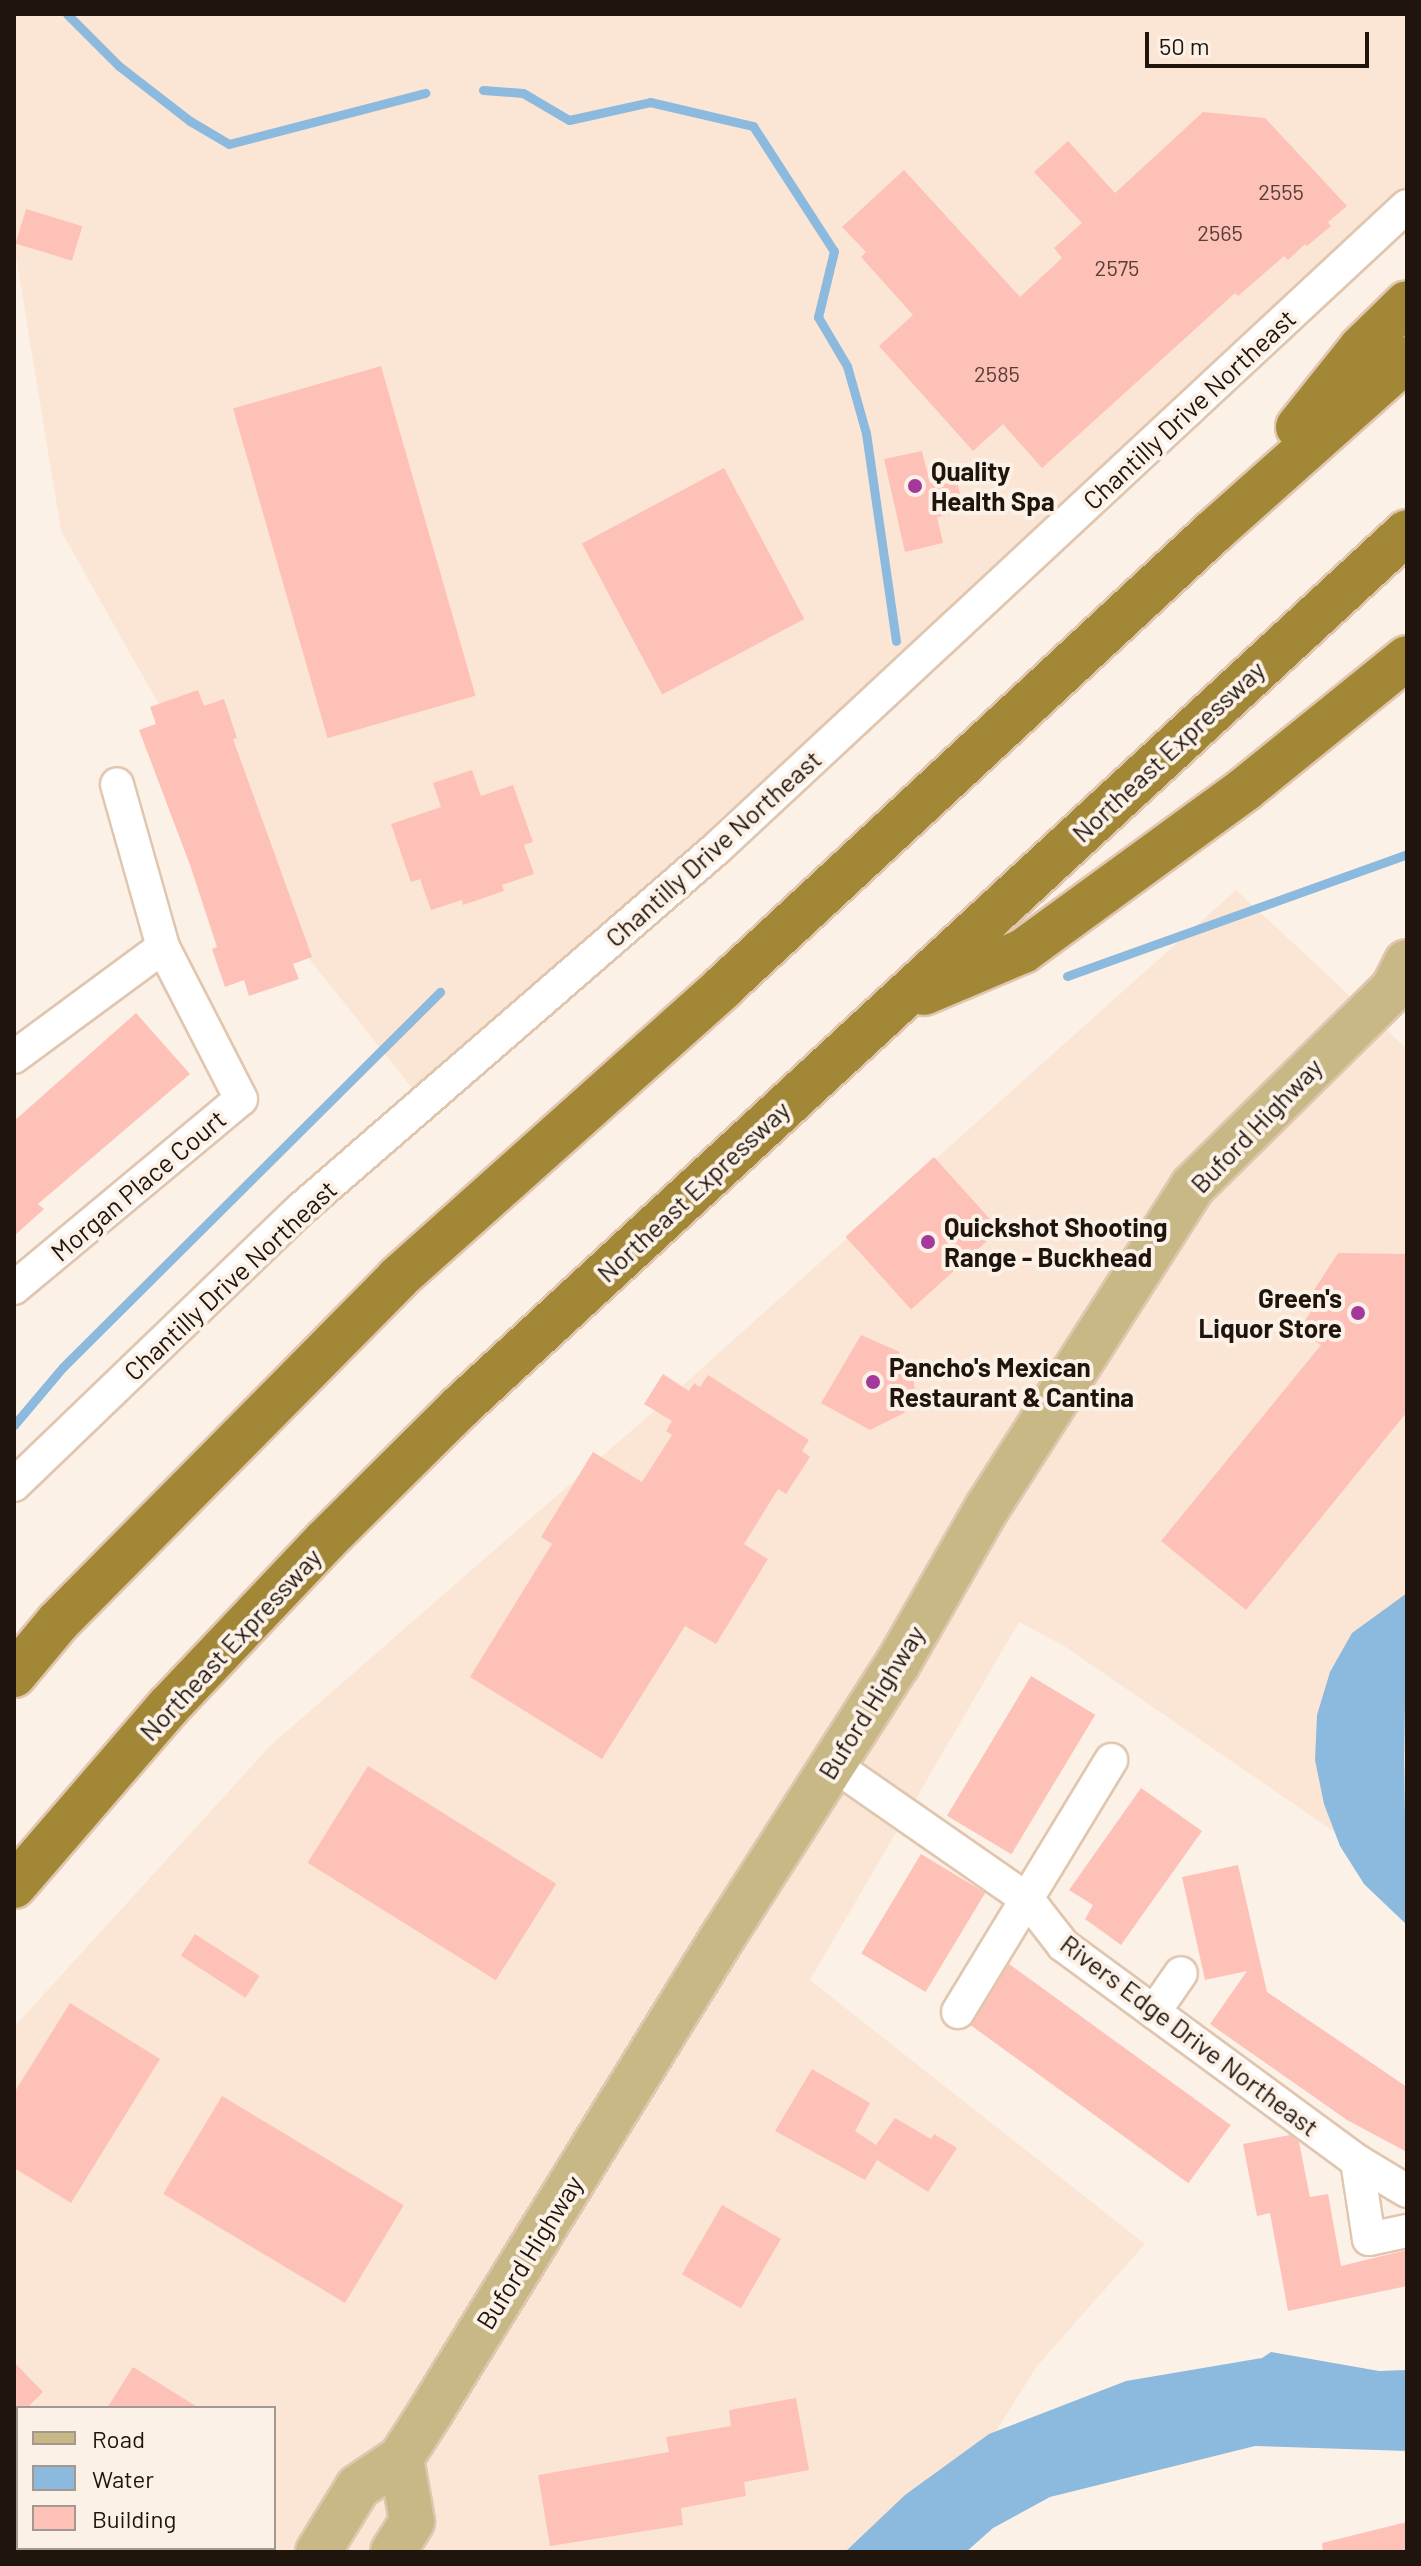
<!DOCTYPE html>
<html>
<head>
<meta charset="utf-8">
<style>
	body { margin:0 }
	#map { position:relative; width:1421px; height:2566px; overflow:hidden; background:#fcf1e7; font-family:Barlow,sans-serif }
	div>[style] { position:absolute }
	.built>* { inset:0; background:#fbe6d5 }
	.water>* { inset:0; background:#8cb9de }
	.stream>* { height:9px; margin:-4.5px; padding:0 4.5px; transform-origin:4.5px; border-radius:4.5px; background:#8cb9de }
	.building>* { inset:0; background:#fec1b8; transform-origin:0 0 }
	.roads { filter:drop-shadow(2px 0 #e1c6af) drop-shadow(-2px 0 #e1c6af) drop-shadow(0 2px #e1c6af) drop-shadow(0 -2px #e1c6af) }
	.minor>* { height:32px; margin:-16px; padding:0 16px; transform-origin:16px; border-radius:16px; background:#fff }
	.primary>* { height:44px; margin:-22px; padding:0 22px; transform-origin:22px; border-radius:22px; background:#c7b886 }
	.motorway>* { height:44px; margin:-22px; padding:0 22px; transform-origin:22px; border-radius:22px; background:#a28836 }
	.dots>* { width:22px; height:22px; translate:-50% -50%; box-sizing:border-box; border:4px solid #fcf1e7; border-radius:50% }
	span { translate:-50% -50%; white-space:nowrap; text-align:center; line-height:1.15; -webkit-text-stroke:8px #fcf1e7; paint-order:stroke }
	.number-label { font-size:22px; color:#574038 }
	.number-label span { -webkit-text-stroke-width:0 }
	.street-label { font-size:26px; color:#1f150d }
	.poi-label { font-size:26px; color:#1f150d; font-weight:700 }
	.left { translate:0 -50%; text-align:left }
	.right { translate:-100% -50%; text-align:right }
	.frame { position:absolute; inset:0; border:16px solid #1f150d; pointer-events:none }
	.legend { position:absolute; left:16px; top:2406px; width:260px; height:144px; box-sizing:border-box; background:#fcf1e7; border:2px solid #a49990; margin:0; padding:10px 14px; list-style:none; font-size:24px; color:#1f150d }
	.legend li { display:flex; align-items:center; gap:16px; height:40px }
	.legend b { width:40px; border:2px solid #a49990 }
	.scale { position:absolute; left:1145px; top:32px; width:224px; height:36px; box-sizing:border-box; border:4px solid #1f150d; border-top:0; padding-left:10px; font-size:24px; line-height:28px; white-space:nowrap; color:#1f150d; -webkit-text-stroke:6px #fcf1e7; paint-order:stroke }
</style>
</head>
<body>
<div id="map">
	<div class="built">
		<i style="clip-path:polygon(14px 14px,1407px 14px,1407px 224px,428px 1108px,286px 930px,61px 531px,14px 244px)"></i>
		<i style="clip-path:polygon(evenodd,1236px 890px,1407px 1049px,1407px 1780px,1362px 1851px,1064px 1646px,1019px 1622px,810px 1980px,1145px 2244px,1037px 2366px,920px 2552px,14px 2552px,14px 2027px,271px 1745px,663px 1403px,1236px 890px,18px 2408px,274px 2408px,274px 2548px,18px 2548px,18px 2408px)"></i>
	</div>
	<div class="water">
		<i style="clip-path:polygon(1407px 1593px,1404px 1759px,1407px 1925px,1364px 1884px,1340px 1846px,1324px 1804px,1315px 1760px,1317px 1715px,1330px 1672px,1352px 1633px)"></i>
		<i style="clip-path:polygon(1271px 2352px,1379px 2371px,1407px 2370px,1407px 2451px,1255px 2446px,1050px 2497px,993px 2528px,966px 2552px,845px 2552px,905px 2495px,989px 2434px,1126px 2381px,1262px 2358px)"></i>
	</div>
	<div class="stream">
		<i style="left:67px;top:14px;width:74px;rotate:45deg"></i>
		<i style="left:119px;top:66px;width:90px;rotate:37.8deg"></i>
		<i style="left:190px;top:121px;width:45px;rotate:30.5deg"></i>
		<i style="left:229px;top:144px;width:203px;rotate:-14.6deg"></i>
		<i style="left:483px;top:90px;width:40px;rotate:4.3deg"></i>
		<i style="left:523px;top:93px;width:53px;rotate:30.4deg"></i>
		<i style="left:569px;top:120px;width:83px;rotate:-12.5deg"></i>
		<i style="left:650px;top:102px;width:106px;rotate:13.1deg"></i>
		<i style="left:753px;top:126px;width:149px;rotate:57.1deg"></i>
		<i style="left:834px;top:251px;width:68px;rotate:103.6deg"></i>
		<i style="left:818px;top:317px;width:57px;rotate:59.4deg"></i>
		<i style="left:847px;top:366px;width:70px;rotate:74.2deg"></i>
		<i style="left:866px;top:433px;width:210px;rotate:81.8deg"></i>
		<i style="left:1067px;top:976px;width:361px;rotate:-19.7deg"></i>
		<i style="left:14px;top:1425px;width:76px;rotate:-49.8deg"></i>
		<i style="left:63px;top:1367px;width:532px;rotate:-44.85deg"></i>
	</div>
	<div class="building">
		<i style="clip-path:polygon(1203px 112px,1265px 118px,1347px 206px,1328px 222px,1331px 226px,1307px 246px,1305px 244px,1288px 260px,1284px 256px,1238px 296px,1235px 293px,1042px 468px,1003px 424px,973px 451px,879px 346px,913px 315px,861px 257px,866px 252px,842px 227px,904px 170px,1020px 297px,1062px 258px,1054px 248px,1082px 223px,1034px 172px,1068px 141px,1115px 193px)"></i>
		<i style="left:26px;top:209px;width:59px;height:36px;rotate:17deg"></i>
		<i style="left:381px;top:366px;width:343px;height:154px;rotate:74deg"></i>
		<i style="clip-path:polygon(922px 451px,930px 483px,956px 477px,964px 511px,937px 517px,943px 543px,905px 552px,884px 459px)"></i>
		<i style="left:724px;top:468px;width:171px;height:161px;rotate:62deg"></i>
		<i style="clip-path:polygon(198px 690px,204px 706px,224px 699px,237px 738px,233px 739px,312px 957px,293px 964px,299px 979px,249px 996px,244px 980px,225px 987px,212px 949px,217px 947px,190px 865px,139px 730px,156px 724px,150px 707px)"></i>
		<i style="clip-path:polygon(472px 770px,481px 796px,513px 785px,533px 842px,524px 845px,534px 874px,502px 885px,504px 891px,463px 905px,462px 900px,431px 910px,420px 879px,411px 882px,391px 824px,441px 807px,433px 783px)"></i>
		<i style="clip-path:polygon(136px 1013px,190px 1074px,38px 1204px,44px 1209px,14px 1236px,14px 1121px)"></i>
		<i style="left:934px;top:1157px;width:98px;height:119px;rotate:48deg"></i>
		<i style="clip-path:polygon(1338px 1253px,1407px 1254px,1407px 1412px,1246px 1610px,1161px 1541px,1321px 1345px,1299px 1331px,1321px 1295px,1314px 1290px)"></i>
		<i style="clip-path:polygon(861px 1335px,900px 1352px,896px 1361px,913px 1370px,915px 1395px,904px 1413px,870px 1430px,821px 1403px)"></i>
		<i style="clip-path:polygon(663px 1374px,689px 1391px,694px 1383px,700px 1387px,708px 1375px,809px 1440px,802px 1451px,810px 1457px,786px 1494px,778px 1489px,744px 1544px,768px 1559px,716px 1644px,685px 1626px,602px 1759px,470px 1677px,552px 1544px,541px 1537px,593px 1452px,642px 1482px,672px 1435px,666px 1431px,672px 1421px,644px 1404px)"></i>
		<i style="left:1031px;top:1676px;width:75px;height:163px;rotate:31deg"></i>
		<i style="left:368px;top:1766px;width:222px;height:114px;rotate:32deg"></i>
		<i style="clip-path:polygon(1141px 1788px,1202px 1831px,1121px 1945px,1085px 1919px,1093px 1905px,1069px 1890px)"></i>
		<i style="left:921px;top:1854px;width:75px;height:116px;rotate:31deg"></i>
		<i style="clip-path:polygon(1238px 1865px,1267px 1992px,1407px 2087px,1407px 2152px,1347px 2120px,1210px 2024px,1247px 1971px,1205px 1980px,1182px 1877px)"></i>
		<i style="left:195px;top:1934px;width:77px;height:26px;rotate:33deg"></i>
		<i style="left:1009px;top:1964px;width:274px;height:72px;rotate:36deg"></i>
		<i style="clip-path:polygon(70px 2003px,160px 2059px,71px 2203px,14px 2168px,14px 2093px)"></i>
		<i style="clip-path:polygon(812px 2069px,870px 2103px,855px 2131px,876px 2145px,895px 2118px,931px 2139px,934px 2134px,957px 2148px,928px 2192px,877px 2160px,865px 2180px,775px 2131px)"></i>
		<i style="left:222px;top:2096px;width:212px;height:114px;rotate:31deg"></i>
		<i style="clip-path:polygon(1290px 2135px,1299px 2142px,1310px 2197px,1328px 2194px,1341px 2266px,1407px 2250px,1407px 2286px,1288px 2311px,1270px 2213px,1257px 2216px,1243px 2144px)"></i>
		<i style="left:722px;top:2205px;width:68px;height:80px;rotate:30deg"></i>
		<i style="clip-path:polygon(14px 2362px,43px 2392px,27px 2408px,18px 2408px,14px 2421px)"></i>
		<i style="clip-path:polygon(133px 2367px,199px 2408px,107px 2408px)"></i>
		<i style="clip-path:polygon(796px 2398px,809px 2470px,744px 2482px,746px 2496px,681px 2508px,683px 2525px,550px 2546px,538px 2475px,669px 2452px,666px 2437px,731px 2426px,729px 2410px)"></i>
		<i style="clip-path:polygon(1407px 2522px,1407px 2552px,1323px 2552px,1322px 2543px)"></i>
	</div>
	<div class="roads">
		<div class="minor">
			<i style="left:14px;top:1057px;width:185px;rotate:-36.4deg"></i>
			<i style="left:14px;top:1288px;width:295px;rotate:-39.8deg"></i>
			<i style="left:241px;top:1099px;width:171px;rotate:-117.2deg"></i>
			<i style="left:163px;top:947px;width:169px;rotate:-105.8deg"></i>
			<i style="left:14px;top:1485px;width:398px;rotate:-43.9deg"></i>
			<i style="left:301px;top:1209px;width:551px;rotate:-40.95deg"></i>
			<i style="left:717px;top:848px;width:942px;rotate:-42.94deg"></i>
			<i style="left:834px;top:1765px;width:236px;rotate:34.8deg"></i>
			<i style="left:1028px;top:1900px;width:57px;rotate:52.1deg"></i>
			<i style="left:1063px;top:1945px;width:365px;rotate:36.3deg"></i>
			<i style="left:1357px;top:2161px;width:58px;rotate:31deg"></i>
			<i style="left:958px;top:2012px;width:295px;rotate:-58.7deg"></i>
			<i style="left:1154px;top:2012px;width:47px;rotate:-55.3deg"></i>
			<i style="left:1357px;top:2161px;width:79px;rotate:81.3deg"></i>
			<i style="left:1369px;top:2239px;width:39px;rotate:-12deg"></i>
			<i style="left:14px;top:2548px;width:7px;rotate:34deg"></i>
		</div>
		<div class="primary">
			<i style="left:318px;top:2552px;width:76px;rotate:-58.4deg"></i>
			<i style="left:358px;top:2487px;width:52px;rotate:-34deg"></i>
			<i style="left:401px;top:2458px;width:54px;rotate:-57.2deg"></i>
			<i style="left:430px;top:2413px;width:561px;rotate:-58.41deg"></i>
			<i style="left:724px;top:1935px;width:321px;rotate:-57.4deg"></i>
			<i style="left:897px;top:1665px;width:181px;rotate:-60.2deg"></i>
			<i style="left:987px;top:1508px;width:381px;rotate:-57.4deg"></i>
			<i style="left:1192px;top:1187px;width:282px;rotate:-44.6deg"></i>
			<i style="left:1393px;top:989px;width:30px;rotate:-63deg"></i>
			<i style="left:393px;top:2552px;width:36px;rotate:-58deg"></i>
			<i style="left:412px;top:2521px;width:64px;rotate:-99.9deg"></i>
		</div>
		<div class="motorway">
			<i style="left:1298px;top:427px;width:101px;rotate:-51.4deg"></i>
			<i style="left:1361px;top:348px;width:64px;rotate:-44.4deg"></i>
			<i style="left:924px;top:993px;width:108px;rotate:-23deg"></i>
			<i style="left:1023px;top:951px;width:275px;rotate:-36.1deg"></i>
			<i style="left:1245px;top:789px;width:208px;rotate:-39deg"></i>
			<i style="left:14px;top:1675px;width:69px;rotate:-50.3deg"></i>
			<i style="left:58px;top:1622px;width:484px;rotate:-45.3deg"></i>
			<i style="left:398px;top:1278px;width:436px;rotate:-41.8deg"></i>
			<i style="left:723px;top:987px;width:669px;rotate:-42.88deg"></i>
			<i style="left:1213px;top:532px;width:260px;rotate:-41.7deg"></i>
			<i style="left:14px;top:1886px;width:238px;rotate:-49.3deg"></i>
			<i style="left:169px;top:1706px;width:228px;rotate:-46.6deg"></i>
			<i style="left:326px;top:1540px;width:189px;rotate:-44.8deg"></i>
			<i style="left:460px;top:1407px;width:1289px;rotate:-42.74deg"></i>
		</div>
	</div>
	<div class="dots">
		<i style="left:915px;top:486px;background:#a2399b"></i>
		<i style="left:928px;top:1242px;background:#a2399b"></i>
		<i style="left:1358px;top:1313px;background:#a2399b"></i>
		<i style="left:873px;top:1382px;background:#a2399b"></i>
	</div>
	<div class="number-label">
		<span style="left:1281px;top:192px">2555</span>
		<span style="left:1220px;top:233px">2565</span>
		<span style="left:1117px;top:268px">2575</span>
		<span style="left:997px;top:374px">2585</span>
	</div>
	<div class="street-label">
		<span style="left:1189px;top:409px;rotate:-43deg">Chantilly Drive Northeast</span>
		<span style="left:1168px;top:751px;rotate:-43deg">Northeast Expressway</span>
		<span style="left:713px;top:848px;rotate:-42deg">Chantilly Drive Northeast</span>
		<span style="left:1256px;top:1125px;rotate:-46deg">Buford Highway</span>
		<span style="left:138px;top:1185px;rotate:-40deg">Morgan Place Court</span>
		<span style="left:693px;top:1191px;rotate:-43deg">Northeast Expressway</span>
		<span style="left:230px;top:1280px;rotate:-43deg">Chantilly Drive Northeast</span>
		<span style="left:230px;top:1644px;rotate:-47deg">Northeast Expressway</span>
		<span style="left:871px;top:1702px;rotate:-58deg">Buford Highway</span>
		<span style="left:1190px;top:2035px;rotate:37deg">Rivers Edge Drive Northeast</span>
		<span style="left:529px;top:2252px;rotate:-58deg">Buford Highway</span>
	</div>
	<div class="poi-label">
		<span class="left" style="left:931px;top:486px">Quality<br>Health Spa</span>
		<span class="left" style="left:944px;top:1242px">Quickshot Shooting<br>Range - Buckhead</span>
		<span class="right" style="left:1342px;top:1313px">Green's<br>Liquor Store</span>
		<span class="left" style="left:889px;top:1382px">Pancho's Mexican<br>Restaurant &amp; Cantina</span>
	</div>
	<div class="frame"></div>
	<ul class="legend">
	<li><b style="height:10px;background:#c7b886"></b>Road</li>
	<li><b style="height:22px;background:#8cb9de"></b>Water</li>
	<li><b style="height:22px;background:#fec1b8"></b>Building</li>
	</ul>
	<div class="scale">50 m</div>
</div>
</body>
</html>
